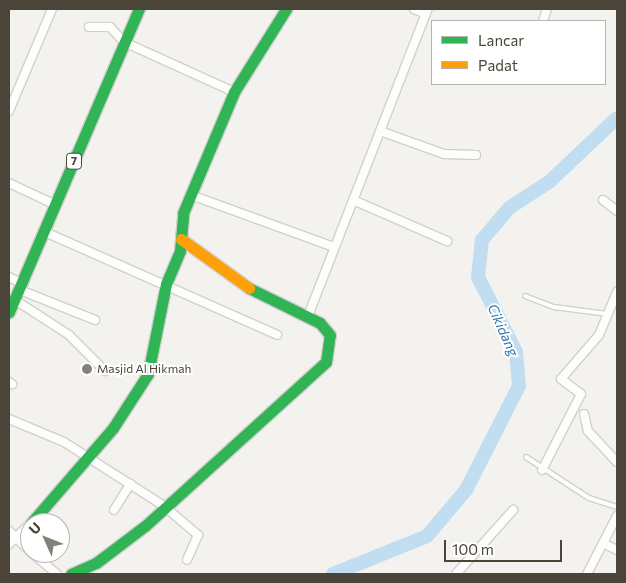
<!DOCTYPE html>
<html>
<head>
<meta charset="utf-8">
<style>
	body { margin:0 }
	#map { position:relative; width:626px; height:583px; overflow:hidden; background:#f4f2ee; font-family:Commissioner,sans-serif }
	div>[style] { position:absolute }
	.river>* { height:14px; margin:-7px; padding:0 7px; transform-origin:7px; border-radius:7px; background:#c0ddf1 }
	.roads { filter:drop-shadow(1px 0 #d2d0cb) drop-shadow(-1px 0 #d2d0cb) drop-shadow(0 1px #d2d0cb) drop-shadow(0 -1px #d2d0cb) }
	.lane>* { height:4px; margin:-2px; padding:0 2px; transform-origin:2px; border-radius:2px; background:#fdfdfc }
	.street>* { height:8px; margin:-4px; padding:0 4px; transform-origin:4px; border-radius:4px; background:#fdfdfc }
	.fast>* { height:11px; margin:-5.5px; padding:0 5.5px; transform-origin:5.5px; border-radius:5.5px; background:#30b455 }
	.slow>* { height:11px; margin:-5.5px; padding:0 5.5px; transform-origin:5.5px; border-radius:5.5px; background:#ff9f0a }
	.dots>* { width:14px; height:14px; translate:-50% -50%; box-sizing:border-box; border:2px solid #fff; border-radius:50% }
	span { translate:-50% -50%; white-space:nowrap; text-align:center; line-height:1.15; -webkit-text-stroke:4px #fff; paint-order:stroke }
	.shield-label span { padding:1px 4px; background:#fff; border:1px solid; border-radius:4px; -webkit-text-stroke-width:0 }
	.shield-label { font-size:11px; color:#4b4439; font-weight:700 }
	.poi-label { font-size:12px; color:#4b4439 }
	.left { translate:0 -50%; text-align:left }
	.water-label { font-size:14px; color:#2e7ab2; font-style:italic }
	.frame { position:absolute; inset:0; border:10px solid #4b4439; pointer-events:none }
	.legend { position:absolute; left:431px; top:20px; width:175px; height:65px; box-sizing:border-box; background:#fff; border:1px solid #b7b4b0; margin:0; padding:6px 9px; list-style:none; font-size:15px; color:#4b4439 }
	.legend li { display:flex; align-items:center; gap:10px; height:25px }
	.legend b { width:25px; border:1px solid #b7b4b0 }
	.north { position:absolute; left:20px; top:513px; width:50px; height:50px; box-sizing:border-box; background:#fff; border:1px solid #b7b4b0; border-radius:50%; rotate:314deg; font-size:14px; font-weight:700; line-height:20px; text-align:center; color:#4b4439 }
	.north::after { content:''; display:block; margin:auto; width:18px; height:22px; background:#868178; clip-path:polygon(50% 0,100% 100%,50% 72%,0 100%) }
	.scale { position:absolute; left:444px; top:540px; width:118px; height:22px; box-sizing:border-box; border:2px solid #4b4439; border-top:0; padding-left:6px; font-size:15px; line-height:18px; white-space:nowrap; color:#4b4439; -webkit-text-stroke:4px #fff; paint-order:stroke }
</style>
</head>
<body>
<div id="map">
	<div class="river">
		<i style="left:333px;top:574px;width:101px;rotate:-22deg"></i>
		<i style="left:427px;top:536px;width:60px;rotate:-49.7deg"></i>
		<i style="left:466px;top:490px;width:117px;rotate:-63deg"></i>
		<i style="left:519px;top:386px;width:34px;rotate:-95deg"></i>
		<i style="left:516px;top:352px;width:84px;rotate:-116.9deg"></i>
		<i style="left:478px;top:277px;width:37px;rotate:-84deg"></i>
		<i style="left:482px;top:240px;width:42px;rotate:-49.8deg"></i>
		<i style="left:509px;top:208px;width:48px;rotate:-33deg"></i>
		<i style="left:549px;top:182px;width:93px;rotate:-43.3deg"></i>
	</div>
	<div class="roads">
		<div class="lane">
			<i style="left:525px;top:296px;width:31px;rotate:21deg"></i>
			<i style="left:554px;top:307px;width:54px;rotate:7.4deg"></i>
			<i style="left:526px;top:457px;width:75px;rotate:33.1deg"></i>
			<i style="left:589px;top:498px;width:29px;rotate:18deg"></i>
		</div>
		<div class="street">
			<i style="left:414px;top:9px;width:13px;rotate:23deg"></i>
			<i style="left:543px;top:21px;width:13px;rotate:-72deg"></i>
			<i style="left:89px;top:27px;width:21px"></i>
			<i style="left:110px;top:27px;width:21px;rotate:47deg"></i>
			<i style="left:124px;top:42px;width:121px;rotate:24.4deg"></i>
			<i style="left:9px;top:111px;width:111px;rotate:-67.1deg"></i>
			<i style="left:380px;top:131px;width:68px;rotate:19.8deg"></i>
			<i style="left:444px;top:154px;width:32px;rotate:2deg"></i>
			<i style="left:9px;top:183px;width:52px;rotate:25.1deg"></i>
			<i style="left:191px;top:195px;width:152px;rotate:20deg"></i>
			<i style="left:353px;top:200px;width:103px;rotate:23.6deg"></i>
			<i style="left:603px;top:200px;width:18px;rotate:38deg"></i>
			<i style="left:45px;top:232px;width:254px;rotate:23.9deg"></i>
			<i style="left:9px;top:277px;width:16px;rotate:27deg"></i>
			<i style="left:20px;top:290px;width:81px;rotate:21.8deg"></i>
			<i style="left:15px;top:300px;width:64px;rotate:32.9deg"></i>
			<i style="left:69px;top:335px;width:51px;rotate:45deg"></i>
			<i style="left:308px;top:316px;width:330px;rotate:-68.7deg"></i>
			<i style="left:9px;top:382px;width:4px;rotate:34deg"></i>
			<i style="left:584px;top:414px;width:17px;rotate:77deg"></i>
			<i style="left:588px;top:431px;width:42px;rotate:46.9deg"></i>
			<i style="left:9px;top:419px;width:60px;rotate:22.7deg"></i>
			<i style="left:64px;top:442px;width:119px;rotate:32.6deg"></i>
			<i style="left:164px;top:506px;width:45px;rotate:40.5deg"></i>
			<i style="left:198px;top:535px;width:27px;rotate:114deg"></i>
			<i style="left:542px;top:470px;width:85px;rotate:-62.8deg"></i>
			<i style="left:581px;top:394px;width:25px;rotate:-143deg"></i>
			<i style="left:561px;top:379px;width:58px;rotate:-49.2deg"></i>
			<i style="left:599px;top:335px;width:47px;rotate:-67.3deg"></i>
			<i style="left:114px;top:510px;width:31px;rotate:-58deg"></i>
			<i style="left:9px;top:531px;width:29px;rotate:44deg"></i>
			<i style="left:603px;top:543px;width:16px;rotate:27deg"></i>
			<i style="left:9px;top:544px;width:29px;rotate:-44deg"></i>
			<i style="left:32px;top:553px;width:33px;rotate:40deg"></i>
			<i style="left:456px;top:574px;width:86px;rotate:-48.3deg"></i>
			<i style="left:587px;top:574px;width:65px;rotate:-62.7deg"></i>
		</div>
		<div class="fast">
			<i style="left:9px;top:312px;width:330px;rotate:-66.8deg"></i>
			<i style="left:31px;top:523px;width:125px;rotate:-49.2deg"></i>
			<i style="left:113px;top:428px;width:64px;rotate:-57.1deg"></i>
			<i style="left:148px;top:374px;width:92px;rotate:-78.7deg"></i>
			<i style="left:166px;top:284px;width:36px;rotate:-67deg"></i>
			<i style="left:180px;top:251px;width:38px;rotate:-85deg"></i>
			<i style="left:183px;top:213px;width:131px;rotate:-67.1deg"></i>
			<i style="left:234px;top:92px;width:98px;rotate:-57.9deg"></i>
			<i style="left:71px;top:574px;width:27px;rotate:-24deg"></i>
			<i style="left:96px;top:563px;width:61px;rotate:-37.1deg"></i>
			<i style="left:145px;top:526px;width:244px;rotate:-42.2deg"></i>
			<i style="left:326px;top:362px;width:27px;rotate:-82deg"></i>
			<i style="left:330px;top:335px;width:16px;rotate:-130deg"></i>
			<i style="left:320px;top:323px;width:79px;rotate:-153.8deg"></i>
		</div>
		<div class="slow">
			<i style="left:181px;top:239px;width:84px;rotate:35.8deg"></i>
		</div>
	</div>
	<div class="dots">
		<i style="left:87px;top:369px;background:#868178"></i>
	</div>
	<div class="shield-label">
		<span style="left:74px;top:161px">7</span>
	</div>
	<div class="poi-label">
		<span class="left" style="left:97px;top:369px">Masjid Al Hikmah</span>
	</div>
	<div class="water-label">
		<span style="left:503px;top:330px;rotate:66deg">Cikidang</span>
	</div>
	<div class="frame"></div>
	<ul class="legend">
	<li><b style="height:6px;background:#30b455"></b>Lancar</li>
	<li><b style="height:6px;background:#ff9f0a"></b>Padat</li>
	</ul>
	<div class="north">U</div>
	<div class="scale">100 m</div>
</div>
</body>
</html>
